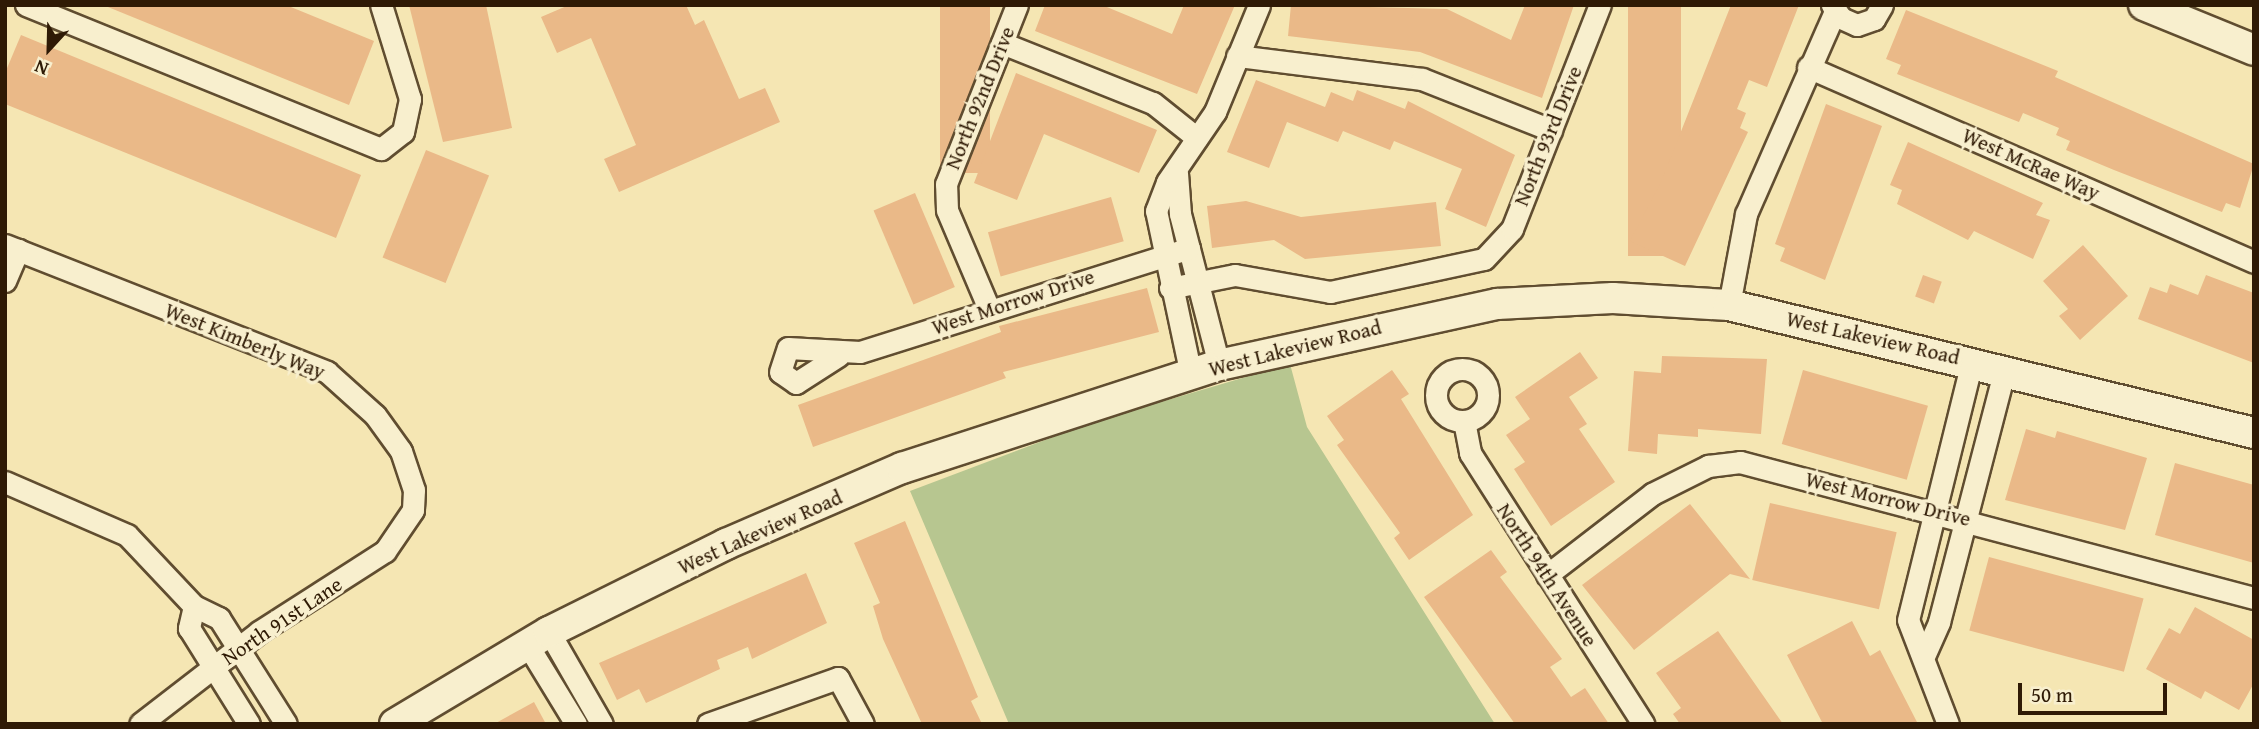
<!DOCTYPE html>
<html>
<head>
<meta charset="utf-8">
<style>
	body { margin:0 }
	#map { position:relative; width:2259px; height:729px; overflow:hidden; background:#f5e6b3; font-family:"Gentium Book Plus",serif }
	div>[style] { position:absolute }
	.green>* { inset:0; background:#b7c690 }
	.building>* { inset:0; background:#eab988; transform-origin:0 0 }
	.roads { filter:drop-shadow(2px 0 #604d30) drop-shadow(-2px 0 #604d30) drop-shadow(0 2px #604d30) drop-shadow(0 -2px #604d30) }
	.street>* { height:21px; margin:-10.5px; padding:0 10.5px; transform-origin:10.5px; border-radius:10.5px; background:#f8efce }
	.street>.ring { margin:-10.5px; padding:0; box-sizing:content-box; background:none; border:21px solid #f8efce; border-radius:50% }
	.secondary>* { height:30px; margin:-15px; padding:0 15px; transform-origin:15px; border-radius:15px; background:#f8efce }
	span { translate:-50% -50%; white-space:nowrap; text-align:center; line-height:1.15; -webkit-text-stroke:7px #f8efce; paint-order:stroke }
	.street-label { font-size:21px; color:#2f1a05 }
	.frame { position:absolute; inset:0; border:7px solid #2f1a05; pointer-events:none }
	.north { position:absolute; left:14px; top:14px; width:70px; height:70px; -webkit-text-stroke:5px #f8efce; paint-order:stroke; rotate:202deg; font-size:19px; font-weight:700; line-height:28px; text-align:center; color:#2f1a05 }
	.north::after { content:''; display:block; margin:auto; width:24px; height:32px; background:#2f1a05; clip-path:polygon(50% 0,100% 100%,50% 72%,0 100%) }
	.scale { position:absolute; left:2018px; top:683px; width:149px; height:32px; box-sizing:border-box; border:4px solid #2f1a05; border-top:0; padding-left:9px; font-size:21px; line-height:24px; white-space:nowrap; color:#2f1a05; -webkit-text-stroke:5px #f8efce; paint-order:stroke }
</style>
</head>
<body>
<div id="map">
	<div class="green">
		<i style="clip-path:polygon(1290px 364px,1307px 427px,1495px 724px,1009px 724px,910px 491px,1093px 422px)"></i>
	</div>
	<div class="building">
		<i style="clip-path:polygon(103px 5px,286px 5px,374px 41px,349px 105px)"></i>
		<i style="clip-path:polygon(409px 5px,486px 5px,512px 128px,443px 142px)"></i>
		<i style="clip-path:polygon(569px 5px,686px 5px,695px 25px,704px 20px,739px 99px,765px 88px,780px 122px,619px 192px,604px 159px,636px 145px,591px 38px,557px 53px,541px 17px)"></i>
		<i style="left:940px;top:5px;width:50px;height:168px"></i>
		<i style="clip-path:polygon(1045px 5px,1102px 5px,1172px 34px,1184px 5px,1235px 5px,1197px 94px,1035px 31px)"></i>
		<i style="clip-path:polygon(1291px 5px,1447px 9px,1511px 40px,1525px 5px,1574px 5px,1542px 98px,1420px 52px,1288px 36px)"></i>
		<i style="left:1628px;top:5px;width:53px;height:251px"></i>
		<i style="clip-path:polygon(1731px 5px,1799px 5px,1767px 87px,1749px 80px,1737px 109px,1746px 113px,1740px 128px,1748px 132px,1685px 266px,1630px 241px,1661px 182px)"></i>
		<i style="clip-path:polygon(1906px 10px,2058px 71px,2055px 77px,2254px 164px,2240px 208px,2226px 203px,2222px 212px,2114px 170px,2066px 150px,2070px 141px,2056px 135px,2059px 128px,2023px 113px,2019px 122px,1897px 74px,1901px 65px,1886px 59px)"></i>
		<i style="clip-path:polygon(21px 35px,361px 175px,336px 238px,5px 104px,5px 73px)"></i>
		<i style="clip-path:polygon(1016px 73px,1157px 130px,1139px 173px,1044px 134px,1017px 200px,974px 183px)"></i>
		<i style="clip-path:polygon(1256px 80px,1325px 107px,1331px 92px,1353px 101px,1357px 90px,1405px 109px,1408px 101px,1515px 155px,1486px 227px,1445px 209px,1462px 169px,1394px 141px,1390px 150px,1343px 131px,1338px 142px,1287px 122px,1269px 168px,1227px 152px)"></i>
		<i style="clip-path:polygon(1826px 104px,1882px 126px,1825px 280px,1780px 261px,1785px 248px,1775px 244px)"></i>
		<i style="clip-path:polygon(1908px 142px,2043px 203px,2036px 215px,2050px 220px,2033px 259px,1974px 231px,1968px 240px,1897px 204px,1902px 190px,1890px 185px)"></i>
		<i style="left:426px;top:150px;width:68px;height:116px;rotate:22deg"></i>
		<i style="left:915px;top:193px;width:102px;height:45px;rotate:67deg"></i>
		<i style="left:1111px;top:197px;width:46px;height:128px;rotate:74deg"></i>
		<i style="clip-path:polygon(1246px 201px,1301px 217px,1436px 202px,1441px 246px,1305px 259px,1274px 240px,1212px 248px,1207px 206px)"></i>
		<i style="clip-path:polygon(2083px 245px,2128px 296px,2080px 340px,2059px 316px,2068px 309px,2043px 281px)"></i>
		<i style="left:1923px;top:275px;width:20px;height:23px;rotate:20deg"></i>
		<i style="clip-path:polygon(2206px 275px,2254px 293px,2254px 363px,2138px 319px,2150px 287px,2167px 293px,2170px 284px,2198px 295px)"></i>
		<i style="clip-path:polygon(1147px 288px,1159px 332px,1003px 372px,1006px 378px,813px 447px,798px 405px,1001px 332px,999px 326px)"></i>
		<i style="clip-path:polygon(1580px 352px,1598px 378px,1569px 397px,1587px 424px,1579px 429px,1615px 482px,1551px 526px,1514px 469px,1525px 462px,1506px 435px,1530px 419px,1515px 397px)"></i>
		<i style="clip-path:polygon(1662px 356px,1767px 359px,1761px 434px,1698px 429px,1698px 437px,1658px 434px,1657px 454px,1628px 451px,1634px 371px,1661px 373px)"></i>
		<i style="clip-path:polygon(1392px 370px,1409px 394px,1401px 399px,1473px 515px,1409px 560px,1394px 538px,1400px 533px,1337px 445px,1344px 440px,1327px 416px)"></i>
		<i style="left:1803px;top:370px;width:130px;height:77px;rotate:16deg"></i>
		<i style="clip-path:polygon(2026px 429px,2055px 438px,2057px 431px,2147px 458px,2125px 530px,2005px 500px)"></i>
		<i style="clip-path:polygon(2175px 463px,2254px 485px,2254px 563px,2155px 535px)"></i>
		<i style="left:1770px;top:503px;width:130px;height:79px;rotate:13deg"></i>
		<i style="clip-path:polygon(1690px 504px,1750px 579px,1730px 574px,1634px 650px,1582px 585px)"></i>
		<i style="clip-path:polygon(905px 521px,978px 697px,971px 701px,982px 724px,922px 724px,883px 639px,873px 606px,880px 603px,854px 543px)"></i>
		<i style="clip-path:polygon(1491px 550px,1507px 572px,1500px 577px,1562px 659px,1550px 667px,1571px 697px,1585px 688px,1609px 724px,1515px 724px,1424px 597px)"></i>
		<i style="left:1989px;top:557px;width:160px;height:76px;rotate:15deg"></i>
		<i style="clip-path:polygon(806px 573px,827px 623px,752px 659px,748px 647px,717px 660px,720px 669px,646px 703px,639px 689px,617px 700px,599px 663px)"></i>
		<i style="clip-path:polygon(2195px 607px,2254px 640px,2254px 683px,2239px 710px,2205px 691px,2201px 699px,2146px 669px,2169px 628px,2180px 634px)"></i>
		<i style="clip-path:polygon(1852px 621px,1870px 656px,1880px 650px,1918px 724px,1823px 724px,1787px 655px)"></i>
		<i style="clip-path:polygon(1718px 631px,1783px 724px,1680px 724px,1673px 714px,1681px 708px,1656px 673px)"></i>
		<i style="clip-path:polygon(534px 702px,546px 724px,494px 724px)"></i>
	</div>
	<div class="roads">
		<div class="street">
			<i style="left:26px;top:5px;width:383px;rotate:22.1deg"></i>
			<i style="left:381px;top:149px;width:28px;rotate:-38deg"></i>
			<i style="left:403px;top:132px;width:34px;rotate:-78deg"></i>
			<i style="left:410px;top:99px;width:98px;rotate:-107.1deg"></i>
			<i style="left:1832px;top:5px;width:16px;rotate:55deg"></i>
			<i style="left:1841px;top:18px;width:17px;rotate:24deg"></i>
			<i style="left:1857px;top:25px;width:18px;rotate:-19deg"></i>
			<i style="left:1874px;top:19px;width:16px;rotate:-60deg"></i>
			<i style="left:1002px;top:43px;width:162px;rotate:21.7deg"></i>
			<i style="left:1153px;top:103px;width:56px;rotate:38.5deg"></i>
			<i style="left:1237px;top:56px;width:186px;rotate:7.1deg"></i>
			<i style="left:1422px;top:79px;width:139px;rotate:21.6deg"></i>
			<i style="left:1808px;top:67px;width:487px;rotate:23.6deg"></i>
			<i style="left:1177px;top:173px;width:41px;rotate:85.8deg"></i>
			<i style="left:1180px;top:214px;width:156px;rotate:75.5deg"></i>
			<i style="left:5px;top:245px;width:346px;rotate:21.5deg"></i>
			<i style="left:327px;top:372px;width:64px;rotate:41.9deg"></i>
			<i style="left:375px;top:415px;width:44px;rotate:54.2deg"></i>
			<i style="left:401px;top:451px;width:41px;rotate:71.6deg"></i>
			<i style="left:414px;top:490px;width:20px;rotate:93deg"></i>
			<i style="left:413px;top:510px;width:50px;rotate:124.3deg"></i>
			<i style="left:385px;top:551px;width:150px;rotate:147.3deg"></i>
			<i style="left:259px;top:632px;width:150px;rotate:142.3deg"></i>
			<i style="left:5px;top:281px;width:34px;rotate:-67deg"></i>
			<i style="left:1170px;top:288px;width:66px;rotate:-11.3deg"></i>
			<i style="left:1235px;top:275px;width:97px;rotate:10.1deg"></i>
			<i style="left:1330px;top:292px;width:157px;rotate:-12.1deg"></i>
			<i style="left:1484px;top:259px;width:41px;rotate:-47deg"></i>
			<i style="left:1512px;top:229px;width:241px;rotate:-68.6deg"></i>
			<i style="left:1729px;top:305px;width:93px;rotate:-79.4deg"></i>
			<i style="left:1746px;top:214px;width:222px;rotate:-66.3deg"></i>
			<i style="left:989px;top:309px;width:108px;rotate:-113deg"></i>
			<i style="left:947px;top:210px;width:26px;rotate:-92deg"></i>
			<i style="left:946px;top:184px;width:193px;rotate:-68.4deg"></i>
			<i style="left:838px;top:356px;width:50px;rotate:147.3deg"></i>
			<i style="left:796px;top:383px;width:19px;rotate:-145deg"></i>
			<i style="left:780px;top:372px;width:25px;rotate:-72deg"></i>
			<i style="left:788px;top:348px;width:72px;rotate:3.2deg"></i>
			<i style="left:860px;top:352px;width:345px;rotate:-17.5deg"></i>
			<i class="ring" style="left:1436px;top:369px;width:31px;height:31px"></i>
			<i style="left:1191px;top:375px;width:168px;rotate:-102deg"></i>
			<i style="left:1156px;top:211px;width:31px;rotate:-69deg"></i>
			<i style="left:1167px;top:182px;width:85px;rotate:-55.6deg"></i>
			<i style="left:1215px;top:112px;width:116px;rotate:-67.6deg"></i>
			<i style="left:1464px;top:421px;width:33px;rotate:79deg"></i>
			<i style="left:1470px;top:453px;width:322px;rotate:57.4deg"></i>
			<i style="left:5px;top:482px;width:133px;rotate:23.5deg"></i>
			<i style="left:127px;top:535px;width:98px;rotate:46.7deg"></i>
			<i style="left:194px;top:606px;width:28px;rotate:26deg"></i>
			<i style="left:219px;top:618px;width:125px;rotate:57.7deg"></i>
			<i style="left:1547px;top:575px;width:133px;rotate:-37.6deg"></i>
			<i style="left:1652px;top:494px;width:63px;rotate:-26.6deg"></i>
			<i style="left:1708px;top:466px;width:32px;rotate:-7deg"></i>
			<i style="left:1740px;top:462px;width:532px;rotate:14.82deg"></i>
			<i style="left:194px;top:606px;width:23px;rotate:103deg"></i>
			<i style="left:189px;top:628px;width:113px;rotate:58deg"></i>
			<i style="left:549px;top:632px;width:106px;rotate:60.1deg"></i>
			<i style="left:527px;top:644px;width:94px;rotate:58.5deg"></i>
			<i style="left:1925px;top:654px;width:35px;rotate:-66deg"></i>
			<i style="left:1939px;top:622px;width:261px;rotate:-75.4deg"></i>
			<i style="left:708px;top:724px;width:138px;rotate:-19.5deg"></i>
			<i style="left:838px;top:678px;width:52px;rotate:61.5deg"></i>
			<i style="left:1948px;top:724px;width:111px;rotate:-111deg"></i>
			<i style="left:1908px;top:620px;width:267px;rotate:-76.1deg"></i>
		</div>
		<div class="secondary">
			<i style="left:2144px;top:5px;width:119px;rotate:22.2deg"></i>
			<i style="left:395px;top:724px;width:179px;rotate:-30.9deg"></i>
			<i style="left:549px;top:632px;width:198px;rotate:-26.4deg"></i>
			<i style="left:726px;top:544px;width:192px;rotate:-23.4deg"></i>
			<i style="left:902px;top:468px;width:333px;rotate:-18deg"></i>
			<i style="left:1219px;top:365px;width:285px;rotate:-12.4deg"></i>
			<i style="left:1497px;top:304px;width:116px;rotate:-3deg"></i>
			<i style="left:1613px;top:298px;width:116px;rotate:3.5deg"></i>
			<i style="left:1729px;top:305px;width:540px;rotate:13.7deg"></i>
		</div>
	</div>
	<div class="street-label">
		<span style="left:980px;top:98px;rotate:-68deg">North 92nd Drive</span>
		<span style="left:1548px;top:136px;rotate:-68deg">North 93rd Drive</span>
		<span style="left:2031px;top:164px;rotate:24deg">West McRae Way</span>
		<span style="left:1013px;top:302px;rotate:-18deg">West Morrow Drive</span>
		<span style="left:1873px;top:338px;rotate:13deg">West Lakeview Road</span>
		<span style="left:245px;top:341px;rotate:22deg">West Kimberly Way</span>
		<span style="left:1295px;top:348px;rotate:-14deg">West Lakeview Road</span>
		<span style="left:1888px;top:499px;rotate:14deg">West Morrow Drive</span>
		<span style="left:760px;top:532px;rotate:-24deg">West Lakeview Road</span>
		<span style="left:1547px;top:575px;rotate:57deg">North 94th Avenue</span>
		<span style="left:282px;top:621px;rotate:-34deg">North 91st Lane</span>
	</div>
	<div class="frame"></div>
	<div class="north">N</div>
	<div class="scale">50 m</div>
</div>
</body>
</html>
